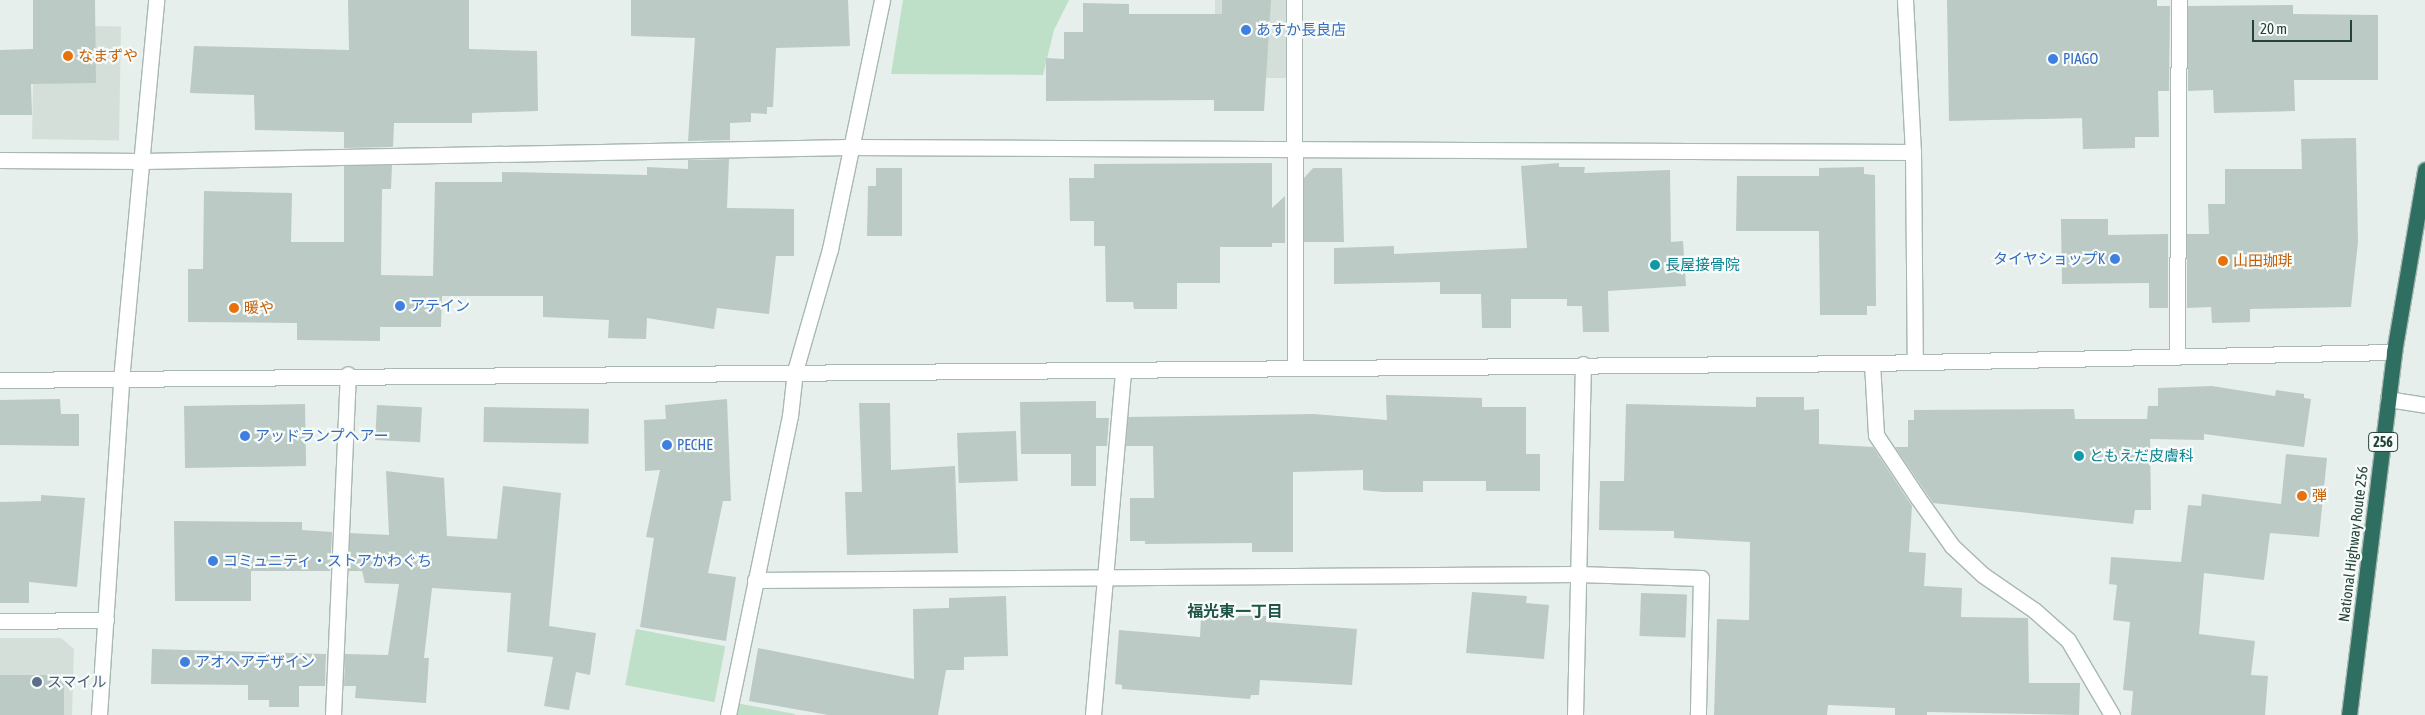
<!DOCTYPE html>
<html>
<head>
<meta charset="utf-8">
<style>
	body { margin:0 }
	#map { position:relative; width:2425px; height:715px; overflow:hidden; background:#e6efeb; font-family:"Asap Condensed","Noto Sans JP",sans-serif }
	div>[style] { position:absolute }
	.built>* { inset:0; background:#d4dfda; transform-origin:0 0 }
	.green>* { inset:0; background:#bfe0c8; transform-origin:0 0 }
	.building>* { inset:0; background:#bbcac4; transform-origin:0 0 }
	.roads { filter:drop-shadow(1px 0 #a8b8b2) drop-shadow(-1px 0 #a8b8b2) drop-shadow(0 1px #a8b8b2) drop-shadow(0 -1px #a8b8b2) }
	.minor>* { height:15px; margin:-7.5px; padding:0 7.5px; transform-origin:7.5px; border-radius:7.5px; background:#fff }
	.highway>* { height:15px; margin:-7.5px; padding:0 7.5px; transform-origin:7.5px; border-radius:7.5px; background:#2f6f62 }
	.dots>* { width:14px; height:14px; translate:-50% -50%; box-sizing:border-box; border:2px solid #f7fbf9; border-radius:50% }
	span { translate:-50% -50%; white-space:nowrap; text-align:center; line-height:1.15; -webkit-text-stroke:4.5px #f7fbf9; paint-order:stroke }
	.shield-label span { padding:1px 4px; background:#f7fbf9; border:1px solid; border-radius:4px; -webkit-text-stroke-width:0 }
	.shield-label { font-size:14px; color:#24423a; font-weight:700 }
	.shop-label { font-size:15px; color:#366cbe }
	.left { translate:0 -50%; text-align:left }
	.right { translate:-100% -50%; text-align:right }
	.food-label { font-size:15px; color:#c56008 }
	.culture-label { font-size:15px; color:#0d838f }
	.street-label { font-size:15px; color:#24423a }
	.service-label { font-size:15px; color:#4e5e75 }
	.neighbourhood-label { font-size:16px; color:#1f5548; font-weight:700 }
	.scale { position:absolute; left:2252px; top:20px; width:100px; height:22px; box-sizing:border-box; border:2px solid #24423a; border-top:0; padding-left:6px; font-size:15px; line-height:18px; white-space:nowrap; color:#24423a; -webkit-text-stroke:4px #f7fbf9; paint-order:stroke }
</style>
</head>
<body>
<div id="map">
	<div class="built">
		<i style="left:1215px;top:0;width:72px;height:78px"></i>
		<i style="left:34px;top:25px;width:87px;height:114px;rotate:1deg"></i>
		<i style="clip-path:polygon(0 638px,61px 638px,74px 649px,72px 715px,0 715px)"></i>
	</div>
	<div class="green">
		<i style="clip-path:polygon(903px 0,1069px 0,1054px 30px,1043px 75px,891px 74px)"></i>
		<i style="left:636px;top:629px;width:91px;height:57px;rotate:11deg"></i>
		<i style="clip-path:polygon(736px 703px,795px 714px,795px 715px,734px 715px)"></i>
	</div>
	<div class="building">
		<i style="clip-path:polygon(33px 0,95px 0,96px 83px,31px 84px,32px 115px,0 115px,0 50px,33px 49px)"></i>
		<i style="clip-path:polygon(348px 0,469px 0,469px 49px,537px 51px,538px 111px,472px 113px,472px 123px,394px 123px,393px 147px,344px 148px,344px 132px,255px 130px,254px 95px,190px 93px,194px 46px,349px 50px)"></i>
		<i style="clip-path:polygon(631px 0,848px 0,850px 46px,776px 48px,773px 107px,767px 107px,767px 114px,751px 113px,751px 122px,730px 123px,730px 140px,688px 141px,695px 38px,631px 36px)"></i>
		<i style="clip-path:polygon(1222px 0,1271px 0,1264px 111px,1214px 111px,1214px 100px,1046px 101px,1046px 58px,1064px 59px,1064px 32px,1083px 32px,1083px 3px,1129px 4px,1129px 14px,1222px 14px)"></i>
		<i style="clip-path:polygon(1947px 0,2157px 0,2157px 6px,2170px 6px,2169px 91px,2158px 91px,2159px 137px,2135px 137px,2135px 148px,2083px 149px,2082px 118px,1949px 121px)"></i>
		<i style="clip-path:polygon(2293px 5px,2293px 14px,2378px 15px,2378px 80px,2294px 80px,2295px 111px,2214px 113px,2213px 90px,2188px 91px,2188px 6px)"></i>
		<i style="clip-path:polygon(2356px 138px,2358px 242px,2351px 307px,2250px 309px,2250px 322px,2212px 323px,2211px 307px,2187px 308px,2187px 234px,2209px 234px,2208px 204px,2225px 204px,2225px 169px,2302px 169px,2301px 139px)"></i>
		<i style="clip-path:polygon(729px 159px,727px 208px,794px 209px,794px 256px,776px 256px,769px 314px,717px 308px,714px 329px,647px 318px,646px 339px,608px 338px,609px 320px,543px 317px,543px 296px,442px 296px,441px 327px,380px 327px,380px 341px,297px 340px,297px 323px,188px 322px,188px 269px,203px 269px,204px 191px,292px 193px,291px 242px,344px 242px,344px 166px,392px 165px,391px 189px,382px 189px,381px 275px,433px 276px,435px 182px,502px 182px,502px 172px,647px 175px,647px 167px,688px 169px,688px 160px)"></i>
		<i style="clip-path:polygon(1272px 163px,1272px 208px,1285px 196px,1285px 243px,1272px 243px,1272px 247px,1220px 247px,1220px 283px,1177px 283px,1177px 309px,1134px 309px,1133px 302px,1106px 302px,1105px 246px,1094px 246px,1094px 221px,1070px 221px,1069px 178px,1094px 178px,1094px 164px)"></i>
		<i style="clip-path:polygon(1559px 163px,1559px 167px,1585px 167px,1584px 173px,1670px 170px,1671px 242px,1683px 241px,1686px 286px,1608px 291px,1609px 332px,1583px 332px,1582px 306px,1567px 306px,1567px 299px,1511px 299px,1511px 328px,1482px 328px,1481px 294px,1440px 294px,1440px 282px,1334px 284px,1334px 248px,1394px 246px,1394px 254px,1527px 248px,1521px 166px)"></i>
		<i style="clip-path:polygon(1864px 167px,1864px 174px,1875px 175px,1876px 306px,1867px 306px,1867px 315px,1820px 315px,1819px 231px,1736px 231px,1737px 176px,1819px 176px,1819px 168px)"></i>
		<i style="clip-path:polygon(876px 168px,902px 168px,902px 236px,867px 236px,868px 186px,876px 186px)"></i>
		<i style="clip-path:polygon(1313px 168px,1342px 168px,1344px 242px,1304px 242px,1304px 178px)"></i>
		<i style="clip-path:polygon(2061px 219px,2108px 219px,2108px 235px,2168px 234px,2168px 308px,2149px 308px,2149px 283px,2062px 284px)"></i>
		<i style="clip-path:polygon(2212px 386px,2275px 396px,2276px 390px,2304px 394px,2304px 398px,2311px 399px,2304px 447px,2204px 434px,2204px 440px,2150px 439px,2151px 510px,2135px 510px,2133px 524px,1933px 503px,1895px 447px,1908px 447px,1908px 420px,1914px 420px,1914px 410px,2074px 409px,2075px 419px,2147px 419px,2148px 406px,2158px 406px,2158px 388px)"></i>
		<i style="clip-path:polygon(1386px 395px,1482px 398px,1482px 407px,1526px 407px,1526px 454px,1540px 454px,1540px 491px,1486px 491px,1486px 481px,1423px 481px,1423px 492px,1383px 492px,1363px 490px,1363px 470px,1293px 472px,1293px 552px,1252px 552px,1252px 543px,1145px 544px,1145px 541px,1130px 541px,1130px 498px,1154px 498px,1153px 446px,1126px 446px,1128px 417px,1314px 414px,1387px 420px)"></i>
		<i style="clip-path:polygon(1756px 397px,1804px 397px,1804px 410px,1819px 409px,1819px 444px,1873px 447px,1912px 506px,1909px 552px,1926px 553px,1924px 586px,1962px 588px,1961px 617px,2028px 618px,2029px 683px,2080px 683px,2079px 715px,1927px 712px,1927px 715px,1895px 715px,1895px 708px,1828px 705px,1827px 715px,1714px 715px,1717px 619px,1749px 620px,1750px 542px,1674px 538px,1674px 531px,1599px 530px,1600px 481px,1624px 481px,1626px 404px,1756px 407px)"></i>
		<i style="clip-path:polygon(60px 399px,61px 414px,79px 414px,79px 446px,0 445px,0 400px)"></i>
		<i style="clip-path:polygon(727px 399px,731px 501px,723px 501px,708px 573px,736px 577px,726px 641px,640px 627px,654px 538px,646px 537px,660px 470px,645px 471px,644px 420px,666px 419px,665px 405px)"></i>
		<i style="clip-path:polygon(1096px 401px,1096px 418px,1109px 418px,1107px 446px,1096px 446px,1096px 486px,1071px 486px,1071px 454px,1021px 454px,1020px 402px)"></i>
		<i style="clip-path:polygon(859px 403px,890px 403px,891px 470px,955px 466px,958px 553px,847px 555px,845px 492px,862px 492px)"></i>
		<i style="left:305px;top:404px;width:62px;height:121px;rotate:89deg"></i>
		<i style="left:377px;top:405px;width:45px;height:35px;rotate:3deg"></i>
		<i style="left:484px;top:407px;width:105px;height:35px;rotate:1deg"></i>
		<i style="left:1016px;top:431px;width:50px;height:59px;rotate:88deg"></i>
		<i style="clip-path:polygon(2286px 454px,2327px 458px,2319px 537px,2270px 533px,2264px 580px,2204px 573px,2199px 634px,2255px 641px,2251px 675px,2268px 676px,2265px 715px,2131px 715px,2133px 691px,2123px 690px,2130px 622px,2113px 620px,2117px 585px,2109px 584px,2111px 557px,2181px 562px,2188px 505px,2201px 506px,2202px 494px,2281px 504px)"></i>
		<i style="clip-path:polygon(386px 471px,444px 478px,447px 536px,497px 539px,503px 486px,561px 493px,549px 626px,596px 633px,590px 675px,576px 672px,569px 710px,544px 706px,553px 657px,507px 652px,511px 593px,432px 588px,424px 658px,429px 658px,426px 703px,355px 698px,356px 686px,344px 686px,345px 654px,388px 655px,399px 584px,365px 583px,362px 571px,349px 571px,350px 533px,389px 535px)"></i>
		<i style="clip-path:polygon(41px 495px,85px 498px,77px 587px,29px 582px,29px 603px,0 603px,0 502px,41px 501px)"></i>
		<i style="clip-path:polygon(174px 521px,302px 522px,302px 530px,332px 532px,330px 571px,251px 571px,251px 601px,175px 601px)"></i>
		<i style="clip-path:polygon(1472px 592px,1527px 596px,1526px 603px,1549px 605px,1544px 659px,1466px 653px)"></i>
		<i style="left:1641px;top:593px;width:46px;height:43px;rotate:2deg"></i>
		<i style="clip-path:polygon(1006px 596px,1008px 656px,964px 657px,964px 670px,946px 670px,938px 715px,828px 715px,749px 701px,758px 648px,914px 679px,913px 609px,949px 608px,949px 598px)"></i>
		<i style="clip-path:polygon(1201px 616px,1266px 616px,1266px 622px,1357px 629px,1352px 685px,1260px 680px,1259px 695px,1251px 695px,1250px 699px,1122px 689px,1122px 685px,1115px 684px,1119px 630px,1200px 637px)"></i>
		<i style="clip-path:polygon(152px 649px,326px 654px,325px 686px,299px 686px,299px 707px,269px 707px,269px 700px,248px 700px,248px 685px,151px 684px)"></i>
		<i style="left:0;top:675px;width:64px;height:40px"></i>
	</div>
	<div class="roads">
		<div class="minor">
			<i style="left:1294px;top:0;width:368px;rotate:89.8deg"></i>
			<i style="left:1905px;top:0;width:152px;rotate:87deg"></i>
			<i style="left:1913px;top:152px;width:209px;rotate:89.5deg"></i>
			<i style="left:0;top:160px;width:142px;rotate:0.4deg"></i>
			<i style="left:142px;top:161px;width:707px;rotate:-1.13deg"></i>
			<i style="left:849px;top:147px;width:1064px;rotate:0.27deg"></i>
			<i style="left:2177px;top:357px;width:357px;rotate:-89.7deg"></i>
			<i style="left:1872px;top:363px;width:72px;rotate:86.8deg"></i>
			<i style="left:1876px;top:435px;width:76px;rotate:56.3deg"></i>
			<i style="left:1918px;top:498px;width:59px;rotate:54.7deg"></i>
			<i style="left:1952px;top:546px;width:42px;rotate:43.1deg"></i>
			<i style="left:1983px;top:575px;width:62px;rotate:34.5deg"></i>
			<i style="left:2034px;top:610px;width:45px;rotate:41.4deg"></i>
			<i style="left:2068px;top:640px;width:87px;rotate:59.6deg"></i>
			<i style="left:0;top:380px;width:1872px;rotate:-0.52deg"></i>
			<i style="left:1872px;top:363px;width:522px;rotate:-1.21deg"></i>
			<i style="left:2388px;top:399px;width:37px;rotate:9deg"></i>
			<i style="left:755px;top:580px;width:823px;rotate:-0.42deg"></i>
			<i style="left:1578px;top:574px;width:123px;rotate:1.9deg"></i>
			<i style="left:1701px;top:578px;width:137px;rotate:91.3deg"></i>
			<i style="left:0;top:621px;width:106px;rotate:-0.5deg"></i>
			<i style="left:99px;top:715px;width:336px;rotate:-86.2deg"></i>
			<i style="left:121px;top:380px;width:382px;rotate:-84.7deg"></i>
			<i style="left:333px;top:715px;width:341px;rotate:-87.5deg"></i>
			<i style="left:728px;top:715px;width:305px;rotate:-78.3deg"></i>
			<i style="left:790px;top:416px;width:45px;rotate:-83.7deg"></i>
			<i style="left:795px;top:371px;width:127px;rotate:-74deg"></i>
			<i style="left:830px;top:249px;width:254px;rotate:-78.2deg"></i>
			<i style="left:1093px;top:715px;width:346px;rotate:-85deg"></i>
			<i style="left:1575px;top:715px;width:351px;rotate:-88.7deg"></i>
		</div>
		<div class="highway">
			<i style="left:2349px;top:715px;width:366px;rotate:-82.9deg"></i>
			<i style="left:2394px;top:352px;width:185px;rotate:-80.3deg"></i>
		</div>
	</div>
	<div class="dots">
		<i style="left:1246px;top:30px;background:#3f7fe0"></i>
		<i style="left:68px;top:56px;background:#e8710a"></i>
		<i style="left:2053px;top:59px;background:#3f7fe0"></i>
		<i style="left:2115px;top:259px;background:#3f7fe0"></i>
		<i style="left:2223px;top:261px;background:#e8710a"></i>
		<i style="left:1655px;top:265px;background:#0f9aa8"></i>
		<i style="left:400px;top:306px;background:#3f7fe0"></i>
		<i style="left:234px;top:308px;background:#e8710a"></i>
		<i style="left:245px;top:436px;background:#3f7fe0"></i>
		<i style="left:667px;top:445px;background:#3f7fe0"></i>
		<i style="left:2079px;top:456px;background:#0f9aa8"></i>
		<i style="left:2302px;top:496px;background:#e8710a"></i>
		<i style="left:213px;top:561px;background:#3f7fe0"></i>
		<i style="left:185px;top:662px;background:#3f7fe0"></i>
		<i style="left:37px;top:682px;background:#5c6f8a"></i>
	</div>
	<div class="shield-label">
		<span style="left:2383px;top:442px">256</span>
	</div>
	<div class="shop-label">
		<span class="left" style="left:1256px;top:30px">あすか長良店</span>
		<span class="left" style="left:2063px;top:59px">PIAGO</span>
		<span class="right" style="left:2105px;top:259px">タイヤショップK</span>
		<span class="left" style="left:410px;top:306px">アテイン</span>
		<span class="left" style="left:255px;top:436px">アッドランプヘアー</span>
		<span class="left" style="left:677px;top:445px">PECHE</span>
		<span class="left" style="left:223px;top:561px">コミュニティ・ストアかわぐち</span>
		<span class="left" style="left:195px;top:662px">アオヘアデザイン</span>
	</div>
	<div class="food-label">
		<span class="left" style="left:78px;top:56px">なまずや</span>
		<span class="left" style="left:2233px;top:261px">山田珈琲</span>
		<span class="left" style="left:244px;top:308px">暖や</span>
		<span class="left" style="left:2312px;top:496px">弾</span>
	</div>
	<div class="culture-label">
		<span class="left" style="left:1665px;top:265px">長屋接骨院</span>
		<span class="left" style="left:2089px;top:456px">ともえだ皮膚科</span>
	</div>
	<div class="street-label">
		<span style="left:2353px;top:544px;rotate:-83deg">National Highway Route 256</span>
	</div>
	<div class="service-label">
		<span class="left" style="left:47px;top:682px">スマイル</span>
	</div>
	<div class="neighbourhood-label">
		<span style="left:1235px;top:611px">福光東一丁目</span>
	</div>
	<div class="scale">20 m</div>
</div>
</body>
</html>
